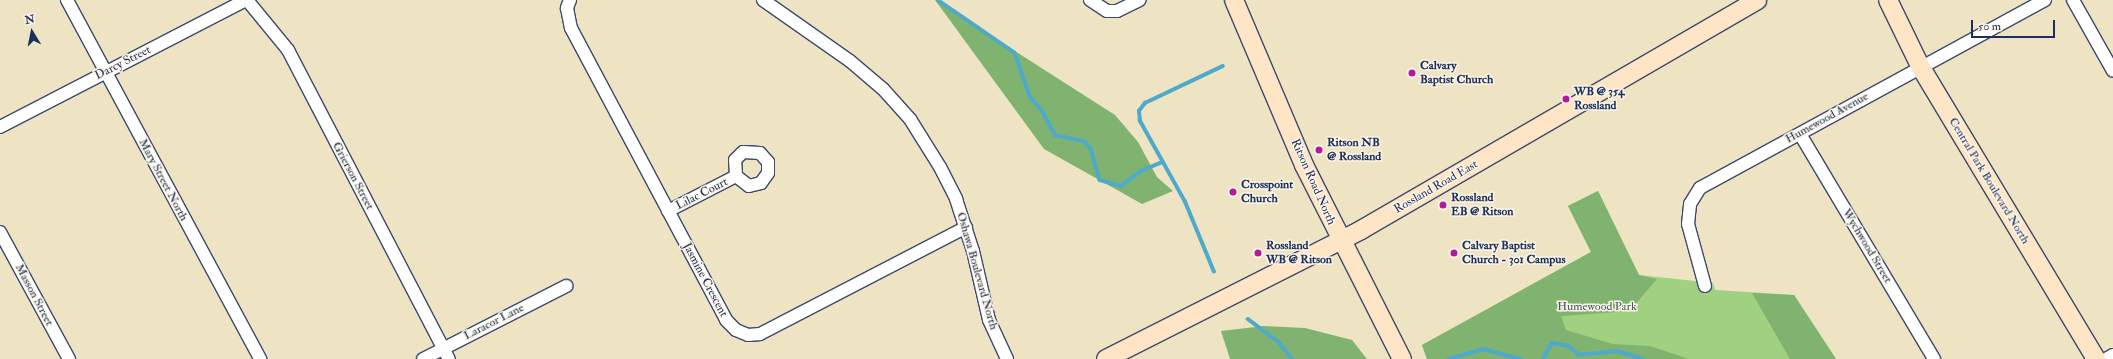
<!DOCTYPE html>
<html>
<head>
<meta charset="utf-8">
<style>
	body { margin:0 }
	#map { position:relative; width:2113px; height:359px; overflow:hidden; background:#eee4c4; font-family:"IM FELL Double Pica",serif }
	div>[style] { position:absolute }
	.green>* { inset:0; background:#9fd181 }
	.forest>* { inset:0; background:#7fb36f }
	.stream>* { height:3.5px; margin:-1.75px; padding:0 1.75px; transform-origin:1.75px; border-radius:1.75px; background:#4ea9cb }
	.roads { filter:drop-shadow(1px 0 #3b4a6d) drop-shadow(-1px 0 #3b4a6d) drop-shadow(0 1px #3b4a6d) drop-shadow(0 -1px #3b4a6d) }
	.street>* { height:12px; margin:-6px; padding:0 6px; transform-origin:6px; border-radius:6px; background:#fff }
	.secondary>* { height:18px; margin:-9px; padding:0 9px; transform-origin:9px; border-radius:9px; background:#fde5c5 }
	.dots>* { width:11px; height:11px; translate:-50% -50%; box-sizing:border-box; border:2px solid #fcf5e5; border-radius:50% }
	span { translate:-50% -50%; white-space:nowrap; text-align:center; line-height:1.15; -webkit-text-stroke:3px #fcf5e5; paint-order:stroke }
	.street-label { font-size:12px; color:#1b2f5e }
	.poi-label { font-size:12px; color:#1b2f5e; font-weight:700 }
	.left { translate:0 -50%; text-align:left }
	.park-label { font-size:12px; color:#3c5867 }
	.north { position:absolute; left:12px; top:12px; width:40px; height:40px; -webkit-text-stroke:3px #fcf5e5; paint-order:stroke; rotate:350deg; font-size:11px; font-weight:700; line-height:16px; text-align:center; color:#1b2f5e }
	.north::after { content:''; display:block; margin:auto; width:14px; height:18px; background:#1b2f5e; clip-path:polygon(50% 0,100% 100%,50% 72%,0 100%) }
	.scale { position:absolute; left:1971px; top:20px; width:84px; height:18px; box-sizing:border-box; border:2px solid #1b2f5e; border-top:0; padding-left:5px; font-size:12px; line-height:14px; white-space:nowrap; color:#1b2f5e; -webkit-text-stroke:3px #fcf5e5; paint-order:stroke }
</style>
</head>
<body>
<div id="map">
	<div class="green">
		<i style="clip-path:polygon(1598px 191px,1639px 275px,1713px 283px,1715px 290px,1794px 295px,1836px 359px,1427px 359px,1422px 345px,1591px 252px,1568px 206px)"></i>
	</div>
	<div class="forest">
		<i style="clip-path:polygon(935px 0,1115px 115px,1138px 142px,1157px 177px,1173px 191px,1142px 204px,1044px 149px)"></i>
		<i style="clip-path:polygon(1598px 191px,1639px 275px,1657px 279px,1632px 308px,1618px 312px,1561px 316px,1566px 330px,1613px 344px,1650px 346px,1689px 359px,1427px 359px,1422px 345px,1591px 252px,1568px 206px)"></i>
		<i style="clip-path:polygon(1752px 293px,1794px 295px,1836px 359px,1790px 359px)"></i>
		<i style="clip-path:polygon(1264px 326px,1305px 328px,1352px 340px,1367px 359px,1230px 359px,1221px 331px)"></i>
	</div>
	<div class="stream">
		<i style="left:938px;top:0;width:93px;rotate:34.5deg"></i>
		<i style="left:1015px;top:53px;width:46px;rotate:70.8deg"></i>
		<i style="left:1030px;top:96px;width:21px;rotate:51deg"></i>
		<i style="left:1043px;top:112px;width:26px;rotate:62deg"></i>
		<i style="left:1055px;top:135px;width:30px;rotate:12deg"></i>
		<i style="left:1084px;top:141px;width:11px;rotate:49deg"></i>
		<i style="left:1091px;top:149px;width:32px;rotate:74deg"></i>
		<i style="left:1100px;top:180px;width:22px;rotate:16deg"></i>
		<i style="left:1121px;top:186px;width:25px;rotate:-37deg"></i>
		<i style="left:1141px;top:171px;width:23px;rotate:-23deg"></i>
		<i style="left:1214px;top:272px;width:76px;rotate:-112.5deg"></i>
		<i style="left:1185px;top:202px;width:93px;rotate:-119.1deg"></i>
		<i style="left:1140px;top:121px;width:10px;rotate:-96deg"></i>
		<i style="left:1139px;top:111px;width:10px;rotate:-53deg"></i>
		<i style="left:1145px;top:103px;width:86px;rotate:-25.4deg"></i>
		<i style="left:1248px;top:319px;width:39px;rotate:37deg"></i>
		<i style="left:1279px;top:342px;width:22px;rotate:51deg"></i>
		<i style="left:1449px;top:359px;width:35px;rotate:-16deg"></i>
		<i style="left:1483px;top:349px;width:39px;rotate:15deg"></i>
		<i style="left:1543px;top:359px;width:18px;rotate:-61deg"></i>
		<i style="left:1552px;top:343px;width:17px;rotate:10deg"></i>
		<i style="left:1569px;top:346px;width:13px;rotate:42deg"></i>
		<i style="left:1579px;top:355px;width:38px;rotate:-6deg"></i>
		<i style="left:1617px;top:351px;width:27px;rotate:17deg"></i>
	</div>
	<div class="roads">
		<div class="street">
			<i style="left:67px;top:0;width:408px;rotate:61.7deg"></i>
			<i style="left:247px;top:0;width:65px;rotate:50.6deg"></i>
			<i style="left:288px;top:50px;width:348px;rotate:62.5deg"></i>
			<i style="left:570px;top:0;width:9px;rotate:111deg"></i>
			<i style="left:567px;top:8px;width:20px;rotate:79deg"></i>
			<i style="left:571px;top:28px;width:331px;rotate:62deg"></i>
			<i style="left:726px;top:320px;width:14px;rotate:45deg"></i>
			<i style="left:736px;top:330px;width:13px;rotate:23deg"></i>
			<i style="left:748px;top:335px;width:12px;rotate:-5deg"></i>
			<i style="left:760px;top:334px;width:232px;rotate:-27.4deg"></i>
			<i style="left:763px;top:0;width:106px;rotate:35deg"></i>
			<i style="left:850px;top:61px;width:43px;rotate:40.3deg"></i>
			<i style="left:883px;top:89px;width:40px;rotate:48deg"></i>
			<i style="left:910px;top:119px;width:57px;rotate:58deg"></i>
			<i style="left:940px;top:167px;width:36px;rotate:63deg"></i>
			<i style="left:956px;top:199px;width:55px;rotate:71.9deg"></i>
			<i style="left:973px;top:251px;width:71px;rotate:76.9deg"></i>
			<i style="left:989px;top:320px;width:43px;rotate:65.2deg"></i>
			<i style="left:1090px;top:0;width:20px;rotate:33deg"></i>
			<i style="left:1107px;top:11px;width:10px"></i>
			<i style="left:1117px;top:11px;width:25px;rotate:-26deg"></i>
			<i style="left:2073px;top:0;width:81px;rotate:60.6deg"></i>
			<i style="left:0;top:127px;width:277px;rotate:-27.3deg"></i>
			<i style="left:1800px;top:134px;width:262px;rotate:59.2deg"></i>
			<i style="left:668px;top:211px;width:76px;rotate:-27.2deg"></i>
			<i style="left:736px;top:176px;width:16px;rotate:38deg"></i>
			<i style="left:749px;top:186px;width:12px;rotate:-14deg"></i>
			<i style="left:761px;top:183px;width:12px;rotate:-55deg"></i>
			<i style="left:768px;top:173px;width:11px;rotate:-90deg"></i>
			<i style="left:768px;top:162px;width:12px;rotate:-132deg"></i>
			<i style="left:760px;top:153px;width:17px;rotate:-177deg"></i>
			<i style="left:743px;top:152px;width:11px;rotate:135deg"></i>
			<i style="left:735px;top:160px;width:16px;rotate:86deg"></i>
			<i style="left:0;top:232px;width:145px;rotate:61.5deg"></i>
			<i style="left:1705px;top:286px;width:64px;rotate:-105.3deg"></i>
			<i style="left:1688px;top:224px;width:20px;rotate:-84deg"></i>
			<i style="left:1690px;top:204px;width:19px;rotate:-58deg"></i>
			<i style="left:1700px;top:188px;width:393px;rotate:-28.6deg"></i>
			<i style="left:423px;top:359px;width:161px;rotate:-27deg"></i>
			<i style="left:2106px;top:359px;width:8px;rotate:-30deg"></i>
		</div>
		<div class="secondary">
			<i style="left:1234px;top:0;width:179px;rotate:67deg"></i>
			<i style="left:1304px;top:165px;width:217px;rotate:63.2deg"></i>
			<i style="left:1888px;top:0;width:73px;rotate:64.1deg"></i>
			<i style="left:1920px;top:66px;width:342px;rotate:59deg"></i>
			<i style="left:1106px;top:359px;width:286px;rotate:-26.8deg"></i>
			<i style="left:1361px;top:230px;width:458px;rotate:-30.1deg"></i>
		</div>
	</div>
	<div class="dots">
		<i style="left:1412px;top:73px;background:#b5179e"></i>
		<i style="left:1566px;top:99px;background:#b5179e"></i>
		<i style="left:1319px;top:150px;background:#b5179e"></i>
		<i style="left:1233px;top:192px;background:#b5179e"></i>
		<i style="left:1443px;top:205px;background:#b5179e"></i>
		<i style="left:1258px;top:253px;background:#b5179e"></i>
		<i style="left:1454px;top:253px;background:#b5179e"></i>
	</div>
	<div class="street-label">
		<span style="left:123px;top:63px;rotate:-27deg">Darcy Street</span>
		<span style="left:1827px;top:118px;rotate:-29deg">Humewood Avenue</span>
		<span style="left:353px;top:176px;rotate:62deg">Grierson Street</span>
		<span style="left:163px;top:180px;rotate:62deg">Mary Street North</span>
		<span style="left:1989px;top:181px;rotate:59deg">Central Park Boulevard North</span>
		<span style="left:1313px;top:182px;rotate:66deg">Ritson Road North</span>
		<span style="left:1436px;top:187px;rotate:-30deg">Rossland Road East</span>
		<span style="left:702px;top:194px;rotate:-27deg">Lilac Court</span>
		<span style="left:1867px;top:246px;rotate:59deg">Wychwood Street</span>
		<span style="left:977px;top:271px;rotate:74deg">Oshawa Boulevard North</span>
		<span style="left:705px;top:280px;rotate:62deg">Jasmine Crescent</span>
		<span style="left:34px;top:295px;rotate:62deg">Masson Street</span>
		<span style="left:494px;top:322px;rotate:-27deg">Laracor Lane</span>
	</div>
	<div class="poi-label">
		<span class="left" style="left:1420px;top:73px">Calvary<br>Baptist Church</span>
		<span class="left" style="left:1574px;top:99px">WB @ 354<br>Rossland</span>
		<span class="left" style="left:1327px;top:150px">Ritson NB<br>@ Rossland</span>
		<span class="left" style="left:1241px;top:192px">Crosspoint<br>Church</span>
		<span class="left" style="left:1451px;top:205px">Rossland<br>EB @ Ritson</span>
		<span class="left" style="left:1266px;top:253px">Rossland<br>WB @ Ritson</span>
		<span class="left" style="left:1462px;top:253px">Calvary Baptist<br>Church - 301 Campus</span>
	</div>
	<div class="park-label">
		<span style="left:1597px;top:307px">Humewood Park</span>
	</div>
	<div class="north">N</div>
	<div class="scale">50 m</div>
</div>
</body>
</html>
